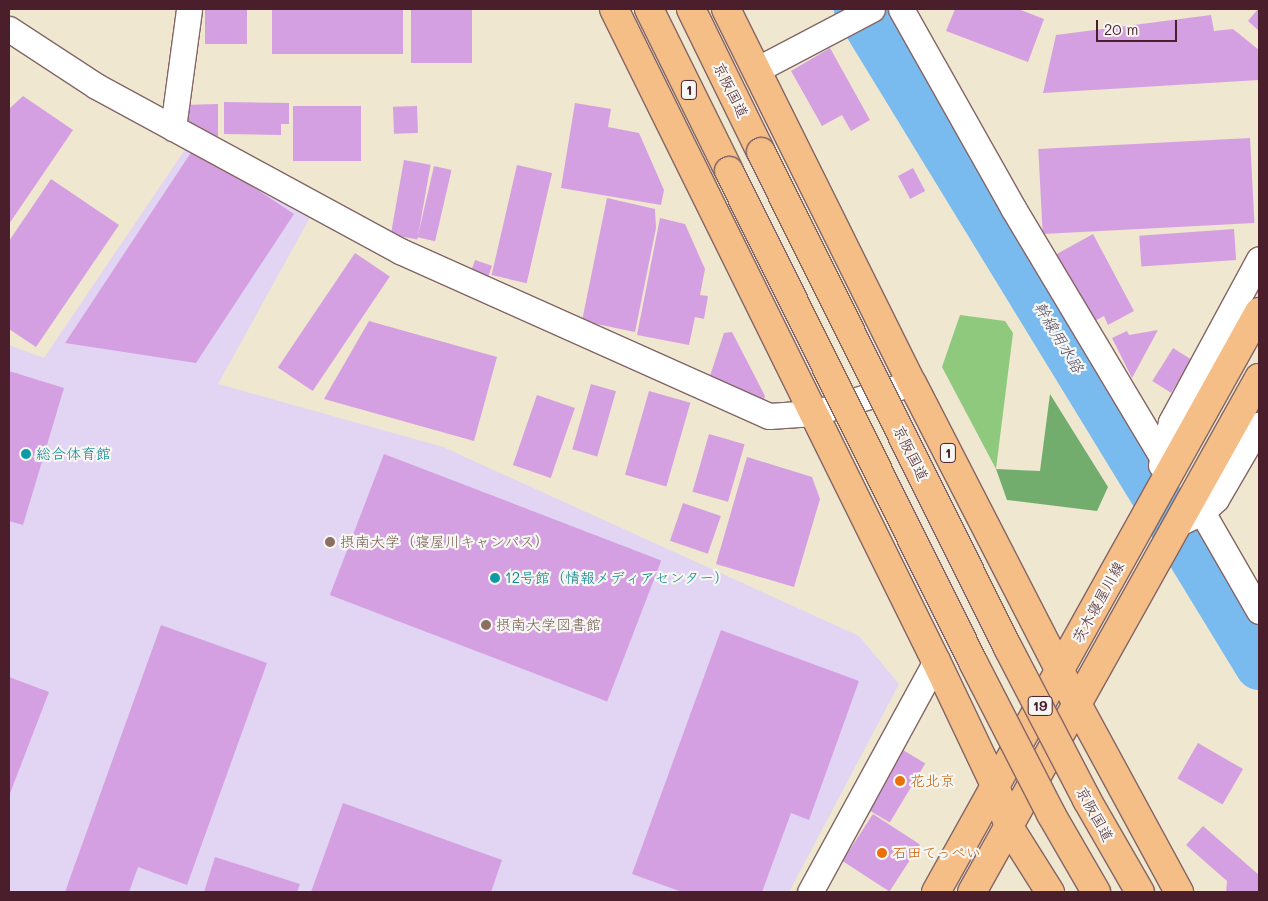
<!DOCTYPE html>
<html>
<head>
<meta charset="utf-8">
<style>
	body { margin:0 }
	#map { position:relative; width:1268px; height:901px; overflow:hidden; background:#efe7d0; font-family:Mali,"Klee One",sans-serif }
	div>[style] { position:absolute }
	.built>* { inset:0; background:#e2d4f3 }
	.green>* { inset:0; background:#8ec97e }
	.forest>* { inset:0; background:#72ad6d }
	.river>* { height:49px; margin:-24.5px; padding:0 24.5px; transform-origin:24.5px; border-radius:24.5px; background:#79bbee }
	.building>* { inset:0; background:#d5a0e1; transform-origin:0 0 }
	.roads { filter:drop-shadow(1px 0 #846565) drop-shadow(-1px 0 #846565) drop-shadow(0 1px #846565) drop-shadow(0 -1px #846565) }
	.minor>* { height:25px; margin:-12.5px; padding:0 12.5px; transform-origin:12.5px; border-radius:12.5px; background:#fff }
	.primary>* { height:28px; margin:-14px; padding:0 14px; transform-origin:14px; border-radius:14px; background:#f6be87 }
	.trunk>* { height:28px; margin:-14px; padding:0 14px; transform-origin:14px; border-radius:14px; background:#f6be87 }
	.bridges { filter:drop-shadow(1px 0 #846565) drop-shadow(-1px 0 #846565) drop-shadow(0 1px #846565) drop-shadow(0 -1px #846565) }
	.trunk-bridge>* { height:28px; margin:-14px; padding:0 14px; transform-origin:14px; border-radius:14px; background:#f6be87 }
	.dots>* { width:14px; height:14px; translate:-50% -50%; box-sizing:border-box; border:2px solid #f6f6f2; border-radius:50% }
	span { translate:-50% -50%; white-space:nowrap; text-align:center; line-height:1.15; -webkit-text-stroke:4.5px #f6f6f2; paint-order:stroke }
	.shield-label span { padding:1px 4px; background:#f6f6f2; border:1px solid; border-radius:4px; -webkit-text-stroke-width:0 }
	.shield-label { font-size:14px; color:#4a1f2b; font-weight:700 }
	.street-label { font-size:15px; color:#4a1f2b }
	.culture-label { font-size:15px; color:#0d838f }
	.left { translate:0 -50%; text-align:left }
	.education-label { font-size:15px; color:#785e54 }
	.food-label { font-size:15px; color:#c56008 }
	.water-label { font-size:16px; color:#584e66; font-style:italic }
	.frame { position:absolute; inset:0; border:10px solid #4a1f2b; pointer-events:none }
	.scale { position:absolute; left:1096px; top:20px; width:81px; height:22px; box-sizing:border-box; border:2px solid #4a1f2b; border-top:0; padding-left:6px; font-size:15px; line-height:18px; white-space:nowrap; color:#4a1f2b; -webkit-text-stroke:4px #f6f6f2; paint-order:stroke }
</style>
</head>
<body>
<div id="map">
	<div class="built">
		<i style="clip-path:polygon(188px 145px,313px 212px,218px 384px,443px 447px,859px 636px,899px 684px,789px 892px,9px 892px,9px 345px,44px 358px)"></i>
	</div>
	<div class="green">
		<i style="clip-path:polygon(960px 315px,1005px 321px,1013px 333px,996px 469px,942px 367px)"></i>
	</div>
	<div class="forest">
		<i style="clip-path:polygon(1050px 394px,1108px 487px,1097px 511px,1007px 500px,996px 469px,1040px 471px)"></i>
	</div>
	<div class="river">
		<i style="left:858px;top:9px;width:769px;rotate:58.56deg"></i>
	</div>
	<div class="building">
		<i style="left:205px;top:9px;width:42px;height:35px"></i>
		<i style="left:272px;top:9px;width:131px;height:45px"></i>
		<i style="left:411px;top:9px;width:61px;height:54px"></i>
		<i style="clip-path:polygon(955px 9px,1018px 9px,1044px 19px,1028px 62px,946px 31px)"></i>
		<i style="clip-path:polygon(1258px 9px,1259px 9px,1259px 31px,1248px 21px)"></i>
		<i style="clip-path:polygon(1211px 15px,1214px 31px,1233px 29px,1259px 50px,1259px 80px,1043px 93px,1056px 35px)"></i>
		<i style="clip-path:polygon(830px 48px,870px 120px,851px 131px,842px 115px,822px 126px,791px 71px)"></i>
		<i style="clip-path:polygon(23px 96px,73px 130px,9px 224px,9px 109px)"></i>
		<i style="clip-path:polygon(224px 102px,289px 103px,289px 124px,281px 124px,281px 135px,224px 134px)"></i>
		<i style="clip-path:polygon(575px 103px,611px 109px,608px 127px,639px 133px,664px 190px,661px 205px,561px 188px)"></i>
		<i style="clip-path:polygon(218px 104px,218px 136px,205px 137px,192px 129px,182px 105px)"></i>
		<i style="left:293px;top:106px;width:68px;height:55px"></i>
		<i style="left:417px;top:106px;width:27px;height:24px;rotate:88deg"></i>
		<i style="left:1250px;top:138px;width:85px;height:212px;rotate:87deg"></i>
		<i style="clip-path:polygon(194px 148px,294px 214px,196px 363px,65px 343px)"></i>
		<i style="left:404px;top:160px;width:27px;height:76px;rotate:10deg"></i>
		<i style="left:517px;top:165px;width:36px;height:113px;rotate:13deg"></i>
		<i style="left:434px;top:166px;width:18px;height:73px;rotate:13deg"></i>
		<i style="left:913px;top:168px;width:26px;height:17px;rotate:62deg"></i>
		<i style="clip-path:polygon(51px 179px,119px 225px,36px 347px,9px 329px,9px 241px)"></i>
		<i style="clip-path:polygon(607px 198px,655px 209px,656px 228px,635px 332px,582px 321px)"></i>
		<i style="clip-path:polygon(660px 218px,685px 224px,705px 269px,700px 295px,708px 296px,704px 319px,695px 317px,689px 345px,637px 335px)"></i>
		<i style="left:1234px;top:229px;width:31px;height:95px;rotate:86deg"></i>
		<i style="clip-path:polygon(1093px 234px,1134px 311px,1108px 325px,1104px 316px,1091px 323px,1055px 255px)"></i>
		<i style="left:355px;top:253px;width:42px;height:138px;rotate:34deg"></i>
		<i style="left:475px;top:260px;width:18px;height:11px;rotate:19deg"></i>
		<i style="clip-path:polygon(369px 321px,497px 357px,474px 441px,324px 399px)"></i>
		<i style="clip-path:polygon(1158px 330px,1132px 378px,1112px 338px,1127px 331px,1129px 335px)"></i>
		<i style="clip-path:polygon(732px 332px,765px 396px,763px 403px,707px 385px,724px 333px)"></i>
		<i style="left:1173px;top:348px;width:22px;height:39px;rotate:32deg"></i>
		<i style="clip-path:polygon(9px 371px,64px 388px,23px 525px,9px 521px)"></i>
		<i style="left:591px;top:384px;width:26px;height:68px;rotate:16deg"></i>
		<i style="left:649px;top:391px;width:43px;height:87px;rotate:16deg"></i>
		<i style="left:537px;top:395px;width:40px;height:74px;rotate:19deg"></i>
		<i style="left:709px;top:434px;width:37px;height:60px;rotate:16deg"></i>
		<i style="left:384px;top:454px;width:297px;height:151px;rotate:21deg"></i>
		<i style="clip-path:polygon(747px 457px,812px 477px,820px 499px,794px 587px,716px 564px)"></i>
		<i style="left:683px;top:503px;width:40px;height:40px;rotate:19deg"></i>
		<i style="clip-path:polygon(161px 625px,267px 663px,187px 885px,138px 867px,129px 892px,65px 892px)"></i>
		<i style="clip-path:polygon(721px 630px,859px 681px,809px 820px,791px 813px,762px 892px,682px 892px,632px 874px)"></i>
		<i style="clip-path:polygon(9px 677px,49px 692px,9px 796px)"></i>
		<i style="left:1198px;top:743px;width:52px;height:41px;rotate:30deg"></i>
		<i style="left:903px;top:750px;width:26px;height:69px;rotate:31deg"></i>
		<i style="clip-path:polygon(343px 803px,502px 860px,491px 892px,311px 892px)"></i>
		<i style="left:873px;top:814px;width:56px;height:56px;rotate:33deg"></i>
		<i style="clip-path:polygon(1203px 826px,1259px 875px,1259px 892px,1226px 892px,1227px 881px,1186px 845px)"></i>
		<i style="clip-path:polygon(215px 857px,300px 884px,297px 892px,204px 892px)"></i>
	</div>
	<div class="roads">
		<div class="minor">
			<i style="left:901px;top:9px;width:228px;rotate:60.6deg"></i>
			<i style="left:1013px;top:208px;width:290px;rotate:59.1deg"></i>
			<i style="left:9px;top:29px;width:104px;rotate:33.2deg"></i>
			<i style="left:96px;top:86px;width:346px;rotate:28.5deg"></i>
			<i style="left:400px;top:251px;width:404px;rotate:24.1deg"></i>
			<i style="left:769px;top:416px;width:45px;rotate:-3.8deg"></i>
			<i style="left:814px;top:413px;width:102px;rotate:-17deg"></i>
			<i style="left:756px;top:70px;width:131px;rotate:-27.7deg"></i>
			<i style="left:173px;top:128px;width:120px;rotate:-82.3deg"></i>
			<i style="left:1161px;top:465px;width:44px;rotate:-76.9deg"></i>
			<i style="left:1171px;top:422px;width:185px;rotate:-61.6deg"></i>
			<i style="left:1202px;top:512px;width:114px;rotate:60.1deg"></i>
			<i style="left:1179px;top:523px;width:25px;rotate:-26deg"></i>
			<i style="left:1202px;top:512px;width:19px;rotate:-43deg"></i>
			<i style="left:1216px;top:499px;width:86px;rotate:-59.8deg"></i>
			<i style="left:810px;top:892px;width:263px;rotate:-61.4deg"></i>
		</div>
		<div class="primary">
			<i style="left:936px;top:892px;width:664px;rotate:-60.89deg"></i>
			<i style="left:972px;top:892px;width:589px;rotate:-60.82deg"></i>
		</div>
		<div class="trunk">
			<i style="left:614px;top:9px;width:727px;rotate:63.72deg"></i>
			<i style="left:936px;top:661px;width:137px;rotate:64.6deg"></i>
			<i style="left:995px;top:785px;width:44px;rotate:71.6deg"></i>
			<i style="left:1009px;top:827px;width:77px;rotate:57.8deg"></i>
			<i style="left:649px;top:9px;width:181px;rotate:63.7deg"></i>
			<i style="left:691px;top:9px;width:159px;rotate:63.9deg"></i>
			<i style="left:726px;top:9px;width:418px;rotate:63.6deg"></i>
			<i style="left:912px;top:383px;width:361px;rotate:62.8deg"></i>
			<i style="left:1077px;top:704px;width:214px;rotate:61.5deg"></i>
		</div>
	</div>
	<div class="bridges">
		<div class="trunk-bridge">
			<i style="left:761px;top:152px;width:554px;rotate:63.53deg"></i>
			<i style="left:1008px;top:648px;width:171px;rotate:62.5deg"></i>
			<i style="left:1087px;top:800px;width:106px;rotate:60.1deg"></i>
			<i style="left:729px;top:171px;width:551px;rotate:63.57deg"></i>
			<i style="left:974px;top:664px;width:169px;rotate:62.8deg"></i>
			<i style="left:1051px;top:814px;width:90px;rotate:60deg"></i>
		</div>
	</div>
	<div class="dots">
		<i style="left:26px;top:454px;background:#0f9aa8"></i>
		<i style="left:330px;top:542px;background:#8d6e63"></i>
		<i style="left:495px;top:578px;background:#0f9aa8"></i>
		<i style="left:486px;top:625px;background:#8d6e63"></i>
		<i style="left:900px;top:781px;background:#e8710a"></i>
		<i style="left:882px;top:853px;background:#e8710a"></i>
	</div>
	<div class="shield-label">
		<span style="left:689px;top:90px">1</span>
		<span style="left:948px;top:453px">1</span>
		<span style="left:1040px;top:706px">19</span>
	</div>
	<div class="street-label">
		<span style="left:731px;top:90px;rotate:64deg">京阪国道</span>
		<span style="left:911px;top:453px;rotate:64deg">京阪国道</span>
		<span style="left:1098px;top:602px;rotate:-61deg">茨木寝屋川線</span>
		<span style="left:1095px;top:814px;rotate:61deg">京阪国道</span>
	</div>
	<div class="culture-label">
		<span class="left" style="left:36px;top:454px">総合体育館</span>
		<span class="left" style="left:505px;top:578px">12号館（情報メディアセンター）</span>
	</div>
	<div class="education-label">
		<span class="left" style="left:340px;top:542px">摂南大学（寝屋川キャンパス）</span>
		<span class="left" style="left:496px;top:625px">摂南大学図書館</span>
	</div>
	<div class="food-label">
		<span class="left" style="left:910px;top:781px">花北京</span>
		<span class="left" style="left:892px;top:853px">石田てっぺい</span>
	</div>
	<div class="water-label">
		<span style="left:1059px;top:337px;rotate:59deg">幹線用水路</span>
	</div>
	<div class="frame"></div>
	<div class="scale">20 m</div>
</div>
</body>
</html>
